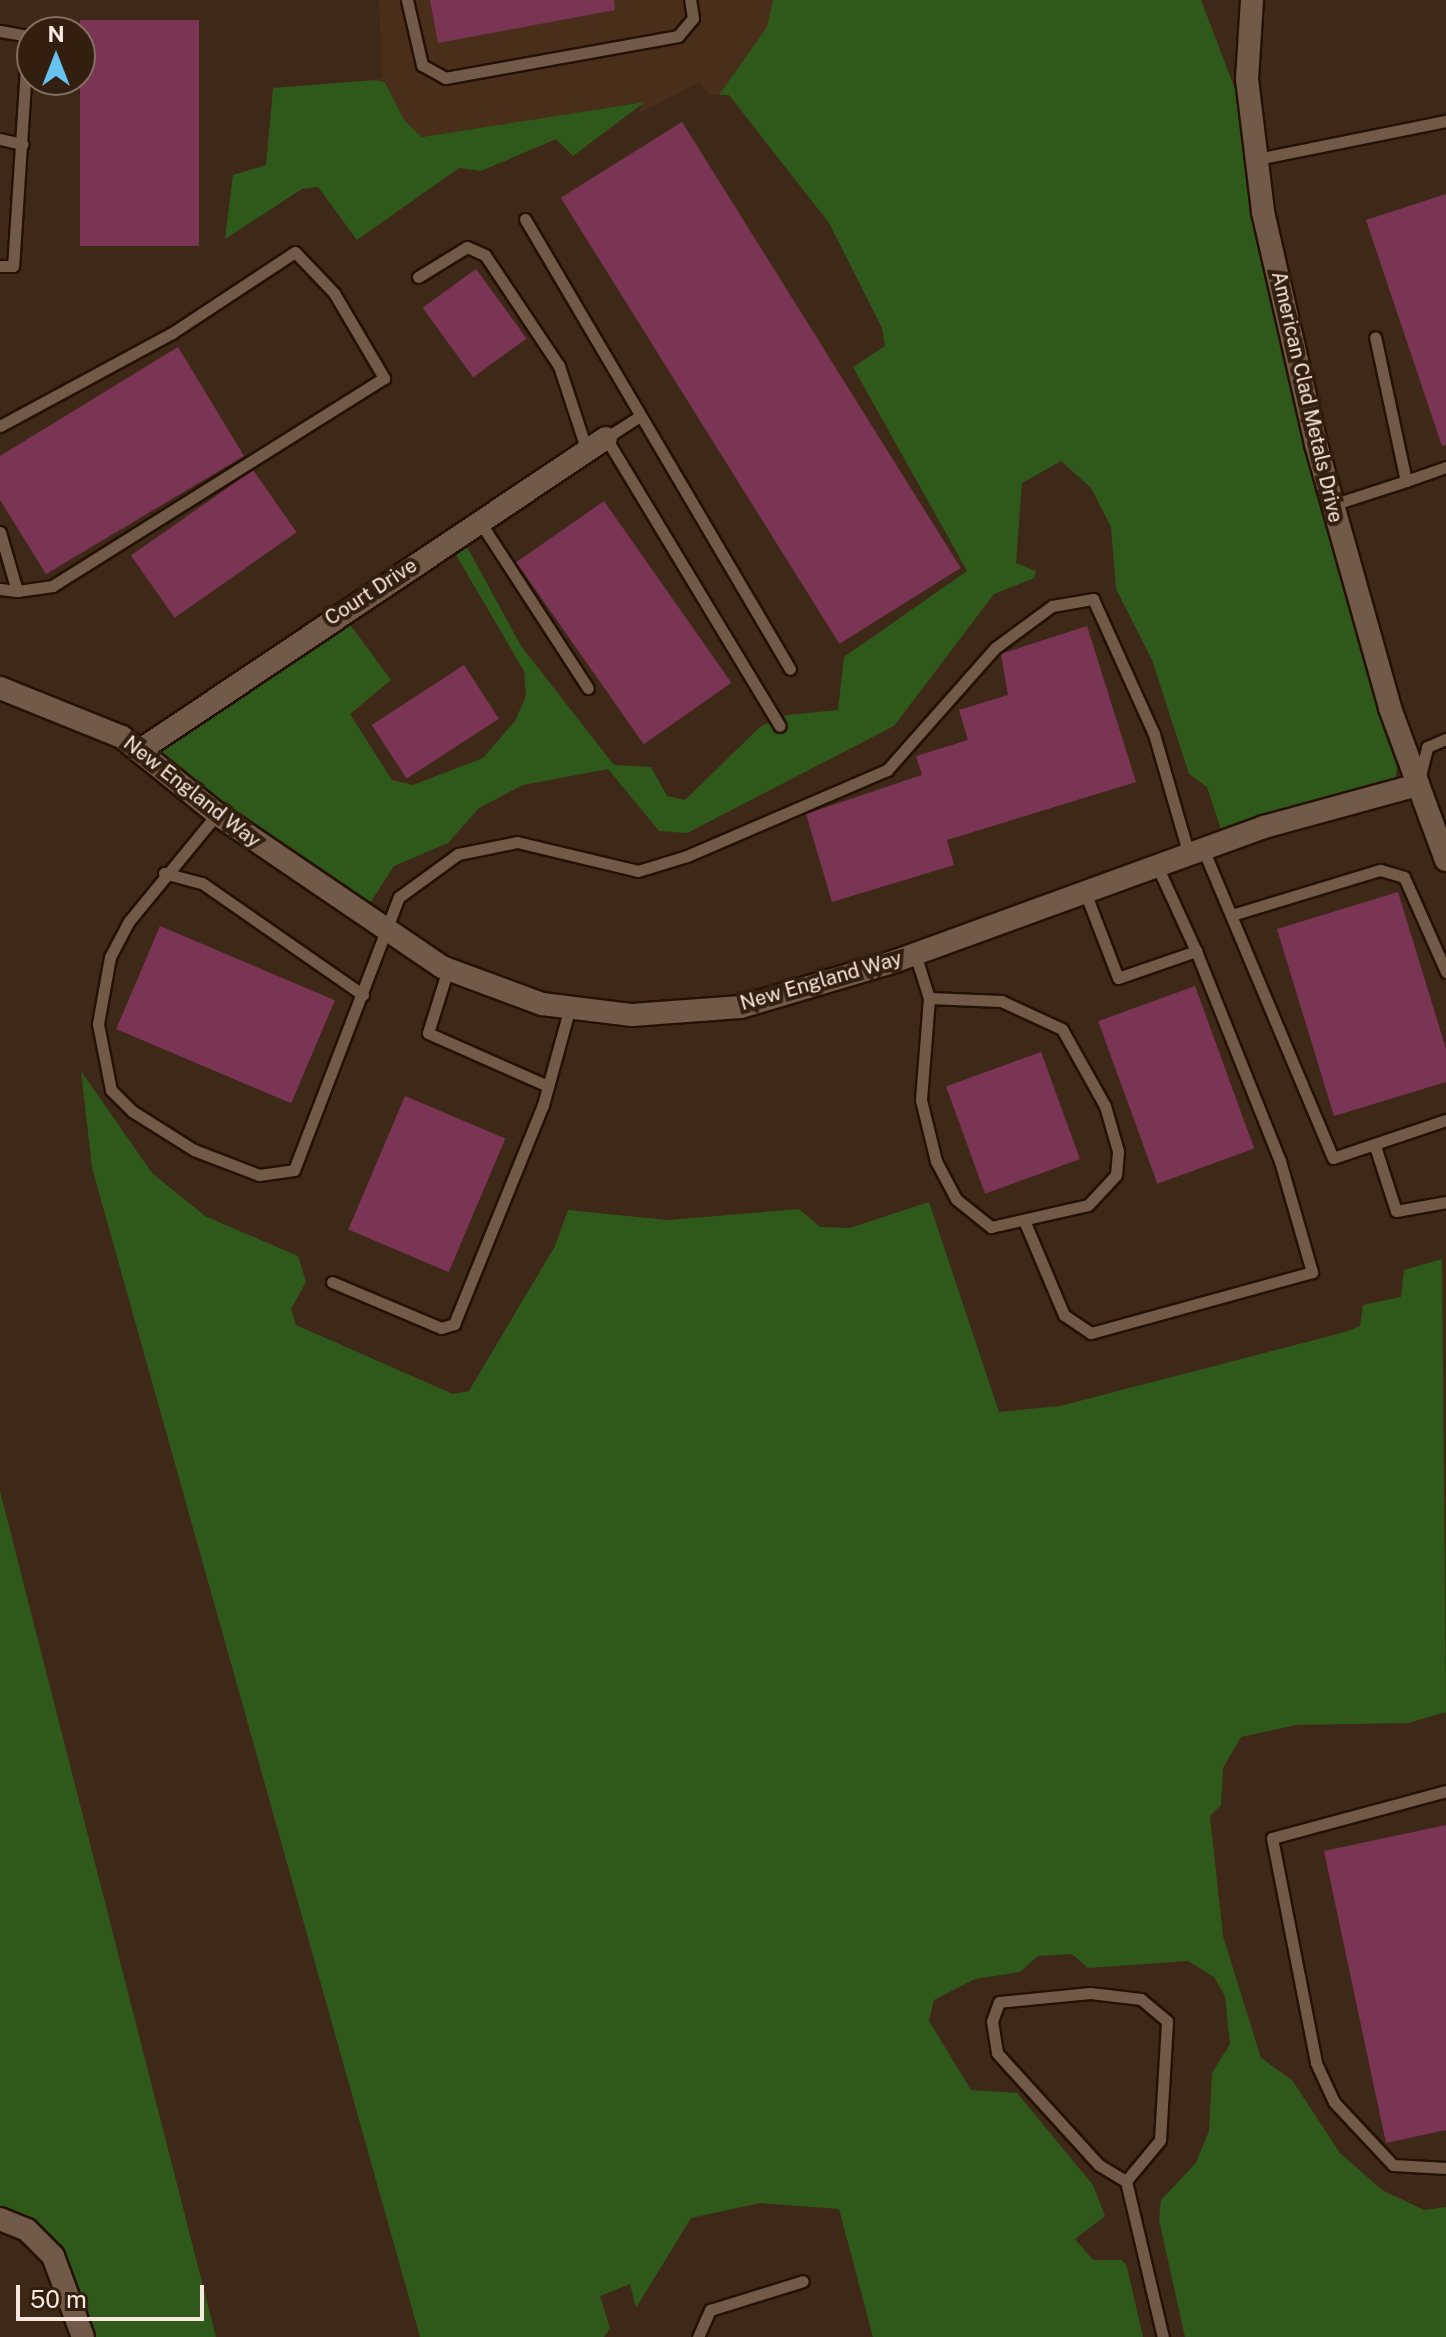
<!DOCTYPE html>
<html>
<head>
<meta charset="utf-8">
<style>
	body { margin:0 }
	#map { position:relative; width:1446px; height:2337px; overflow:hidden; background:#3e2919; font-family:"Public Sans",sans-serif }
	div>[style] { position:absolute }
	.built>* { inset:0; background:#492e1a }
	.green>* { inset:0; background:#2f581b }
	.building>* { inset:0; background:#7a3555; transform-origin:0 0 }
	.roads { filter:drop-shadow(2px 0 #241103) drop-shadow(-2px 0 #241103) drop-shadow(0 2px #241103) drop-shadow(0 -2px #241103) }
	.lane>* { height:11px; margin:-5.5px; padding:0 5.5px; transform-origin:5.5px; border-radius:5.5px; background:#725a49 }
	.street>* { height:22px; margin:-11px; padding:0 11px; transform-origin:11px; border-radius:11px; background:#725a49 }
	span { translate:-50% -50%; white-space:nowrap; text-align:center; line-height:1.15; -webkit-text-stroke:8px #331f10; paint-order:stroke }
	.street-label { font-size:20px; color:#f6e8de }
	.north { position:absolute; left:16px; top:16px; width:80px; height:80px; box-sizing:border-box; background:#331f10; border:2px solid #816f62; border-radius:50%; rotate:0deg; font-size:22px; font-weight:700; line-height:32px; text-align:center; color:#f6e8de }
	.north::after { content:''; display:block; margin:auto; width:28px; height:36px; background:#69c3f1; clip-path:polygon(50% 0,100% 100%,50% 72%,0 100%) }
	.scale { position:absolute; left:16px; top:2285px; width:188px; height:36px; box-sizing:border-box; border:4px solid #f6e8de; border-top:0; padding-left:10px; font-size:24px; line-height:28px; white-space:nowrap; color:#f6e8de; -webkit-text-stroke:6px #331f10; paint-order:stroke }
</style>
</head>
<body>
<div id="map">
	<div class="built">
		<i style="clip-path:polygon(379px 0,773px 0,767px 27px,720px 95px,709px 95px,699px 82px,636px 115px,644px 102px,422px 137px,404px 120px,386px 82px,375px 80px,382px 78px)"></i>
	</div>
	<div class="green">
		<i style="clip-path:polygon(773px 0,1201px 0,1246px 118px,1263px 217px,1397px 767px,1394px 790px,1225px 842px,1207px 787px,1189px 774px,1152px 660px,1116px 589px,1111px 527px,1091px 488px,1061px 461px,1022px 483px,1016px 563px,1036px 571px,1034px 578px,994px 594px,894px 726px,687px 833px,659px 831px,608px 769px,523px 785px,479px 808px,448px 843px,394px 866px,359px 920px,348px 916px,155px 764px,146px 744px,343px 615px,391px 680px,350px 714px,392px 780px,413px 785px,483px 758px,515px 721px,526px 696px,524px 671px,449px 543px,460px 534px,521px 646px,614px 765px,651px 767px,667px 796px,685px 800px,761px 726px,787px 715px,838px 710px,844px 657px,967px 571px,853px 367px,885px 346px,882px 328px,829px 223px,729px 95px,719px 95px,767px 27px)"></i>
		<i style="clip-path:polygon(375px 80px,385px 82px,404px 120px,422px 137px,645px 102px,573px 156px,556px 139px,481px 171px,459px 168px,357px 240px,318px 187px,302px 189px,225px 239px,233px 175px,266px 165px,273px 88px)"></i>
		<i style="clip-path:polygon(81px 1071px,152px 1173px,205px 1216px,298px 1256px,306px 1282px,291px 1309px,296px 1325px,453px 1394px,469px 1391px,555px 1246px,568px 1210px,668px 1220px,799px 1209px,820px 1227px,850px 1228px,929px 1202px,999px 1412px,1060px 1406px,1345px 1332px,1360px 1326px,1363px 1305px,1401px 1297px,1404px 1270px,1442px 1259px,1446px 1712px,1408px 1723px,1296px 1725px,1241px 1737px,1223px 1768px,1221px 1805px,1210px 1816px,1223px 1936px,1261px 2058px,1292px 2080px,1340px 2153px,1382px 2190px,1424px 2210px,1446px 2207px,1446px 2337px,1185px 2337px,1159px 2220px,1161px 2200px,1196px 2163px,1209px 2131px,1212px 2073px,1230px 2044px,1225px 1996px,1214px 1977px,1188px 1961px,1088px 1968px,1072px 1954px,1038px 1956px,1020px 1972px,975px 1979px,934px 2000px,929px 2021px,971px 2090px,1017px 2093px,1093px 2185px,1105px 2216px,1075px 2239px,1093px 2260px,1122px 2260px,1127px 2267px,1143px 2337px,873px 2337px,839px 2209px,760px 2203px,691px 2218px,636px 2308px,630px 2284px,600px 2296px,610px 2328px,604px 2337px,420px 2337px,92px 1168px)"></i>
		<i style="clip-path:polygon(0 1491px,216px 2337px,82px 2337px,54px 2257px,0 2216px)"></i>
	</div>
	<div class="building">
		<i style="clip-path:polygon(430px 0,614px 0,615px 10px,438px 43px)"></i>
		<i style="left:80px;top:20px;width:119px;height:226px"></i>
		<i style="left:682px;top:122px;width:526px;height:143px;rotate:58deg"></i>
		<i style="clip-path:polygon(1446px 194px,1446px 445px,1442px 446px,1366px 220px)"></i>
		<i style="left:476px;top:269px;width:86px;height:66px;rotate:54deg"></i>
		<i style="clip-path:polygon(178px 347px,244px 456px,46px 574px,0 500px,0 456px)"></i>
		<i style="left:253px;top:470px;width:76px;height:149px;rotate:55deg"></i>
		<i style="left:604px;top:501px;width:222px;height:107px;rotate:55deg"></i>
		<i style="clip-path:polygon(1087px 626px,1136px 782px,947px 840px,954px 865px,832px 902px,806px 814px,922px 775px,916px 756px,968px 740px,959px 710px,1008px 695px,1001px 654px)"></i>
		<i style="left:464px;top:665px;width:64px;height:110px;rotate:57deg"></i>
		<i style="clip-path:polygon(1398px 892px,1446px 1049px,1446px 1082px,1334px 1116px,1277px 929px)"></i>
		<i style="left:160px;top:926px;width:190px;height:112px;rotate:23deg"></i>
		<i style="left:1195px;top:986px;width:173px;height:103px;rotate:70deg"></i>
		<i style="left:1041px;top:1052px;width:114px;height:101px;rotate:70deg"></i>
		<i style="left:405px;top:1096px;width:109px;height:145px;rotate:23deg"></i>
		<i style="clip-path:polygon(1446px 1825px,1446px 2130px,1386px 2143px,1324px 1851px)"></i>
	</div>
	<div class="roads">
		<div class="lane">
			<i style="left:407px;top:0;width:67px;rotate:77deg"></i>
			<i style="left:422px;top:65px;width:26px;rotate:29deg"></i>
			<i style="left:445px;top:78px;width:237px;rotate:-10.2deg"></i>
			<i style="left:678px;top:36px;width:23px;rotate:-50deg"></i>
			<i style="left:693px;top:18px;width:18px;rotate:-99deg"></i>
			<i style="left:0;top:31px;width:28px;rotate:10deg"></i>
			<i style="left:28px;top:36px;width:230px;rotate:93.7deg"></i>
			<i style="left:13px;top:266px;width:13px;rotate:180deg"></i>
			<i style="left:0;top:139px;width:23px;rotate:13deg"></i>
			<i style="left:1257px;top:159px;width:193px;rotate:-11.4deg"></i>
			<i style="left:525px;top:219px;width:522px;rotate:59.51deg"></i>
			<i style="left:418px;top:277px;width:57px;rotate:-31.5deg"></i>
			<i style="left:467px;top:247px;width:20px;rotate:24deg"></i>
			<i style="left:485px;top:255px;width:133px;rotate:56.3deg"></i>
			<i style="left:559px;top:366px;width:89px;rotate:71.8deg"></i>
			<i style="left:640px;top:416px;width:40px;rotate:147.1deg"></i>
			<i style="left:606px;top:438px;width:336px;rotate:58.9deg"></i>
			<i style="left:0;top:426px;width:196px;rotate:-28.4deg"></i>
			<i style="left:172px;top:333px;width:147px;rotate:-33.4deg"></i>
			<i style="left:295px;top:252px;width:57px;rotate:46.4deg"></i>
			<i style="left:334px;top:293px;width:99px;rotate:59.5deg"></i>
			<i style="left:384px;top:378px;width:391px;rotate:147.9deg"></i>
			<i style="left:53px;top:586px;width:36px;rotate:172deg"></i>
			<i style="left:1406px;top:481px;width:42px;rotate:-19.3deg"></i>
			<i style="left:1332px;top:505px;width:78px;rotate:-18deg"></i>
			<i style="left:1406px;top:481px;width:147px;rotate:-102.1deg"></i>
			<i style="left:480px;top:522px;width:198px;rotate:57deg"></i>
			<i style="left:0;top:532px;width:61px;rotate:73.9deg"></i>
			<i style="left:17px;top:591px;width:17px;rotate:-173deg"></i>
			<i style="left:1420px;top:776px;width:30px;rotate:-76deg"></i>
			<i style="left:1427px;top:747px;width:21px;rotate:-23deg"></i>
			<i style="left:217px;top:814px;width:139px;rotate:129.4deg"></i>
			<i style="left:129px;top:921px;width:41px;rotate:117.8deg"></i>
			<i style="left:110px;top:957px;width:68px;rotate:100.2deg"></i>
			<i style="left:98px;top:1024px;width:67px;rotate:78.9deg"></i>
			<i style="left:111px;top:1090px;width:30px;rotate:45deg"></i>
			<i style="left:132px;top:1111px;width:73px;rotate:32.2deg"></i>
			<i style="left:194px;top:1150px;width:70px;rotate:21deg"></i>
			<i style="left:259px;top:1175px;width:35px;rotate:-8deg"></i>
			<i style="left:294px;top:1170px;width:292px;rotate:-69deg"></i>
			<i style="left:399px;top:897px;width:73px;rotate:-36.1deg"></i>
			<i style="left:458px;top:854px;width:60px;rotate:-11.5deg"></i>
			<i style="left:517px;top:842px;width:124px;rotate:13.5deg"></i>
			<i style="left:638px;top:871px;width:51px;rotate:-17deg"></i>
			<i style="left:687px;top:856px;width:218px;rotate:-23.3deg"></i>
			<i style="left:887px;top:770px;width:163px;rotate:-48.5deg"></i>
			<i style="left:995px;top:648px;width:71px;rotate:-36.4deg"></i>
			<i style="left:1052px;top:606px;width:42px;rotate:-9.7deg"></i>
			<i style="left:1093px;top:599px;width:148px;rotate:65.7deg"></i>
			<i style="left:1154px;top:734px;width:126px;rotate:73.9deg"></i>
			<i style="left:1203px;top:849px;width:335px;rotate:67.2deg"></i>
			<i style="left:1333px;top:1158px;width:119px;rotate:-18.6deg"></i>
			<i style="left:164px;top:873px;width:39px;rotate:15deg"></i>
			<i style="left:202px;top:883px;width:196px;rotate:34.8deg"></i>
			<i style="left:1085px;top:892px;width:92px;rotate:69deg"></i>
			<i style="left:1118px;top:978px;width:83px;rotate:-19.1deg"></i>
			<i style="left:1196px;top:951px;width:94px;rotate:-114.6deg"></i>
			<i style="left:1235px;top:914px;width:152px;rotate:-16.9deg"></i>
			<i style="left:1380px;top:870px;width:25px;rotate:16deg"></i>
			<i style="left:1404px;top:877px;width:104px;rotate:66.1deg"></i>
			<i style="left:915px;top:954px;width:46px;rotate:72.3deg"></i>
			<i style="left:929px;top:998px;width:102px;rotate:94.5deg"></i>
			<i style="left:921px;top:1100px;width:63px;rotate:76.2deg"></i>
			<i style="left:936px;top:1161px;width:43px;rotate:62.2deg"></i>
			<i style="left:956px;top:1199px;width:45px;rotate:38.7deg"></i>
			<i style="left:991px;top:1227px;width:99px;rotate:-12.8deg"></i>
			<i style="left:1088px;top:1205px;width:41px;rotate:-47deg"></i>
			<i style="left:1116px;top:1175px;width:24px;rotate:-85deg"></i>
			<i style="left:1118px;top:1151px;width:47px;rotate:-106.1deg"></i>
			<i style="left:1105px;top:1106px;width:88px;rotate:-119.2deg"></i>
			<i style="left:1062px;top:1029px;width:67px;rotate:-155.3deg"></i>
			<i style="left:1001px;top:1001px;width:72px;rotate:-177.6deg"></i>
			<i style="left:448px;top:969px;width:67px;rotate:107.4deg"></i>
			<i style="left:428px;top:1033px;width:126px;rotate:23.9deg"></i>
			<i style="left:1375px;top:1146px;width:68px;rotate:72.1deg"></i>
			<i style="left:1396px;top:1211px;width:51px;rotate:-10.2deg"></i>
			<i style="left:1026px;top:1225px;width:98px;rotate:67.1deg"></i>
			<i style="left:1064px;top:1315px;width:32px;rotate:34deg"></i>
			<i style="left:1091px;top:1333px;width:229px;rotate:-15.4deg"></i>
			<i style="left:1312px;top:1272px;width:116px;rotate:-106.1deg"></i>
			<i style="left:1280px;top:1161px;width:226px;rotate:-111.8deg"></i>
			<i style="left:332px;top:1282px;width:118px;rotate:22.9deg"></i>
			<i style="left:441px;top:1328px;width:14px;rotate:-17deg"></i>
			<i style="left:454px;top:1324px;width:236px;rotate:-67.9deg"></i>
			<i style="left:543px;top:1105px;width:102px;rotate:-74.6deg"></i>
			<i style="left:1446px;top:1791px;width:180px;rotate:164.9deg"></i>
			<i style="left:1272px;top:1838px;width:229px;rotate:78.9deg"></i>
			<i style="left:1316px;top:2063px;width:43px;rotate:65.2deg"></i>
			<i style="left:1334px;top:2102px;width:86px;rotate:46.9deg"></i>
			<i style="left:1393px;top:2165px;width:53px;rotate:3.2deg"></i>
			<i style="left:1126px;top:2181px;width:53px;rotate:-50.3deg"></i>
			<i style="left:1160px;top:2140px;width:119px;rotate:-86.6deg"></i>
			<i style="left:1167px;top:2021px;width:34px;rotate:-140deg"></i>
			<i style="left:1141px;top:1999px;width:51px;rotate:-173.3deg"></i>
			<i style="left:1090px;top:1993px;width:91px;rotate:174.4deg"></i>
			<i style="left:999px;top:2002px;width:20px;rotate:110deg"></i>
			<i style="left:992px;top:2021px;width:32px;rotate:81deg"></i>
			<i style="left:997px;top:2053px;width:151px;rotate:47.7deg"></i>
			<i style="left:1099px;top:2165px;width:31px;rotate:31deg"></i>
			<i style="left:1126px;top:2181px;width:160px;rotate:76.7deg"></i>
			<i style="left:698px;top:2337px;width:30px;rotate:-66deg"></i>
			<i style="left:710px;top:2310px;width:97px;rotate:-17.3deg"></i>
		</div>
		<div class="street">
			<i style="left:1252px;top:0;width:79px;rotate:93.6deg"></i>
			<i style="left:1247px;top:79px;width:134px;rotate:83.1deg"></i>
			<i style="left:1263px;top:212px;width:238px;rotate:77.1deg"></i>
			<i style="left:1316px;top:444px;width:274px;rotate:74.3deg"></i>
			<i style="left:1390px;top:708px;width:162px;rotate:69.8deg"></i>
			<i style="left:0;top:688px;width:131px;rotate:21.9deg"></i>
			<i style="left:122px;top:737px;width:122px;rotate:39deg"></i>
			<i style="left:217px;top:814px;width:272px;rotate:34.2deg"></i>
			<i style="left:442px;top:967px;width:107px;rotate:20.3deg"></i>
			<i style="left:542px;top:1004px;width:91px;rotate:7deg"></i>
			<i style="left:632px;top:1015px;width:109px;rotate:-4.2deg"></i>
			<i style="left:741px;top:1007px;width:162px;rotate:-16.5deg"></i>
			<i style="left:896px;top:961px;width:392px;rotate:-20deg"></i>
			<i style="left:1264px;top:827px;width:160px;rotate:-15.3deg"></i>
			<i style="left:139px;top:751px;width:562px;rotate:-33.83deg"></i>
			<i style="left:0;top:2219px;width:29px;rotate:22deg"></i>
			<i style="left:27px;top:2230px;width:37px;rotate:45deg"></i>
			<i style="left:53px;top:2256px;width:86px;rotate:69.7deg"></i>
		</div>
	</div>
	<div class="street-label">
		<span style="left:1307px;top:397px;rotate:77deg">American Clad Metals Drive</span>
		<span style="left:371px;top:592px;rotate:-33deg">Court Drive</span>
		<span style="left:192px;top:792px;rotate:38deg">New England Way</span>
		<span style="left:821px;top:981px;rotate:-16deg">New England Way</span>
	</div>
	<div class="north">N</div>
	<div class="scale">50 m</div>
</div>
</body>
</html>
